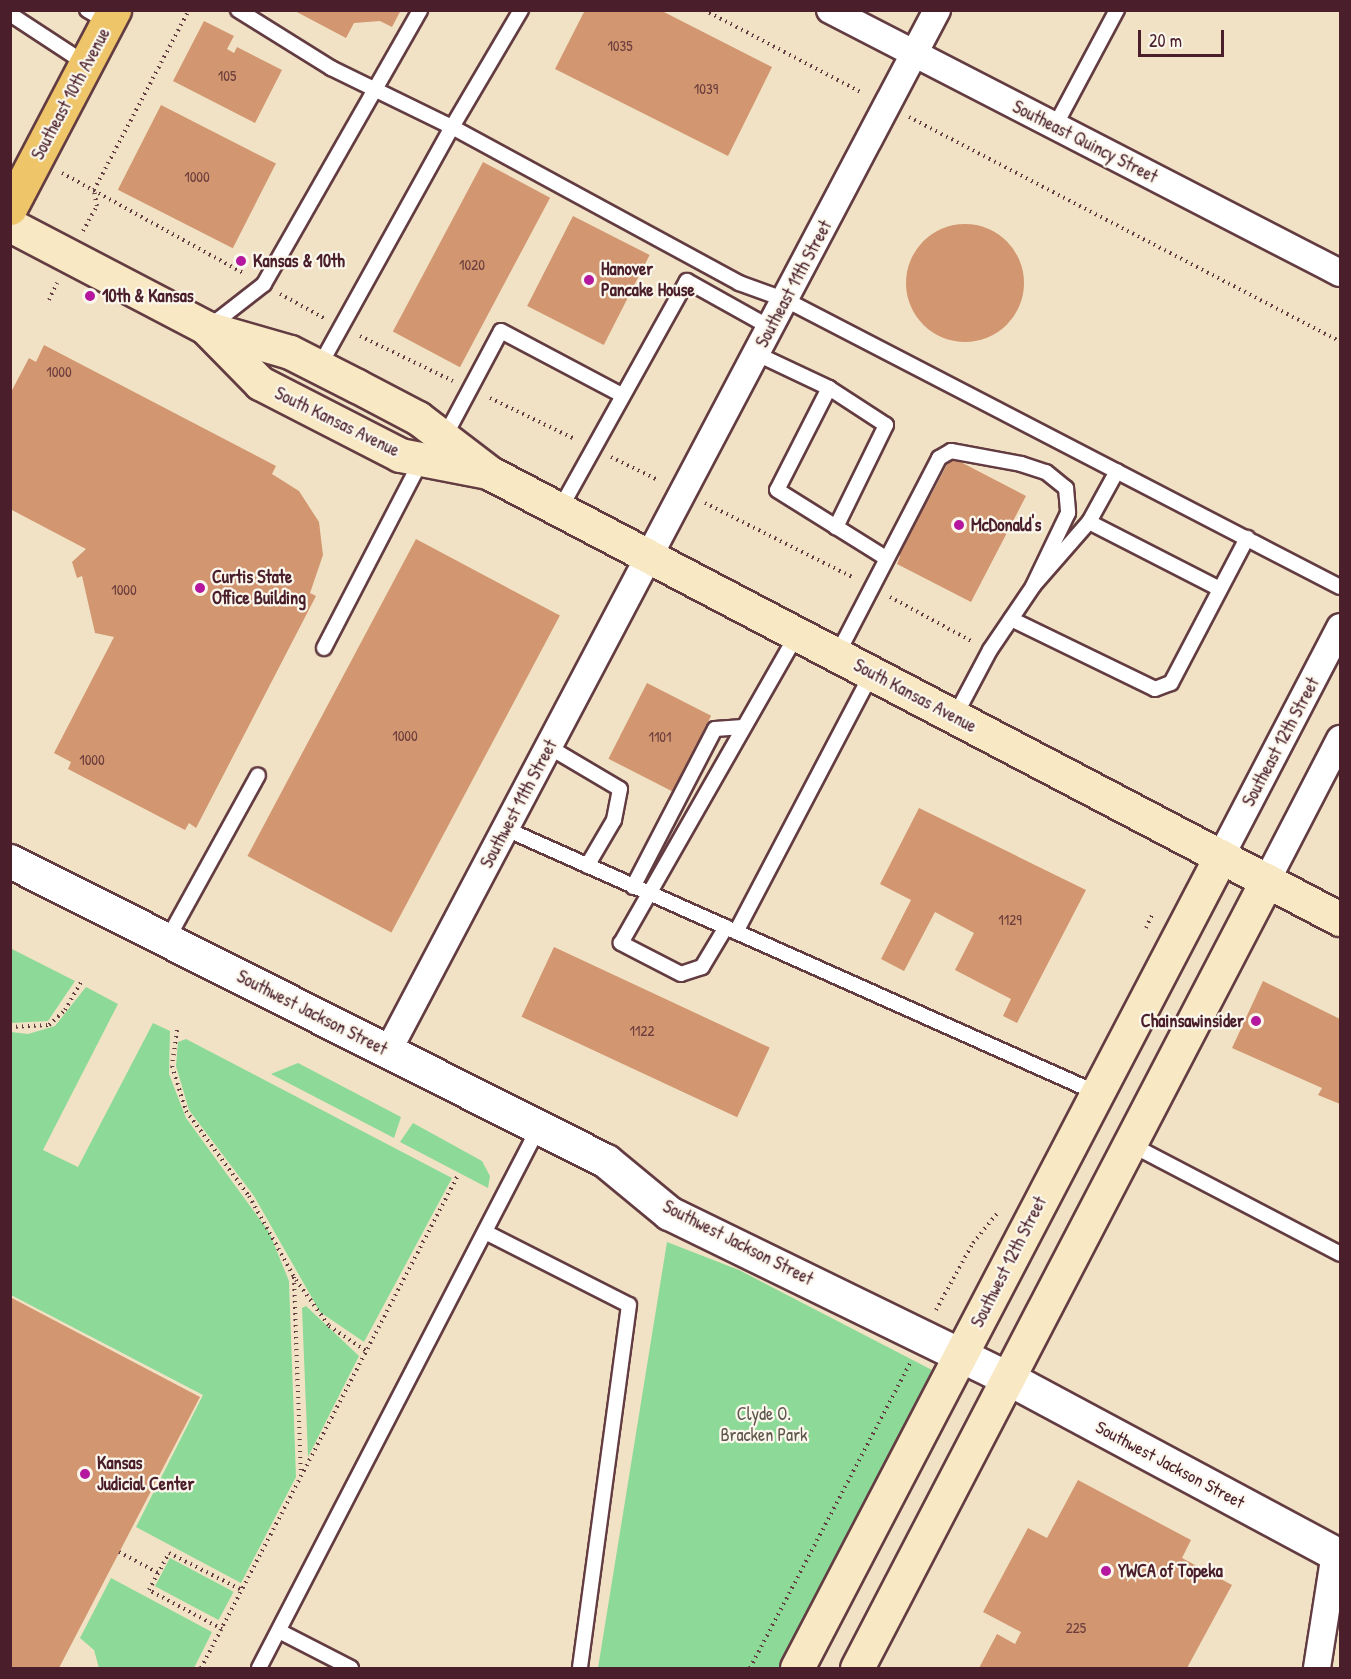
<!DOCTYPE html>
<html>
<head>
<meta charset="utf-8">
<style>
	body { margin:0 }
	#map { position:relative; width:1351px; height:1679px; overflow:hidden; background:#f1e2c5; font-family:"Patrick Hand",sans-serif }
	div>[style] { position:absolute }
	.green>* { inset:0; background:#8dda98; transform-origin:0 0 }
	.building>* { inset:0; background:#d29770; transform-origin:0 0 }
	.round { border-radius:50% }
	.path>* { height:4px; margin-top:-2px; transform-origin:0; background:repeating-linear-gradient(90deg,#633c42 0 1.5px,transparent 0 6px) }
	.roads { filter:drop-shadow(2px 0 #633c42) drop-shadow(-2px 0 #633c42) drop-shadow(0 2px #633c42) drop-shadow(0 -2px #633c42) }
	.service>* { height:14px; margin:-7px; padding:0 7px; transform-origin:7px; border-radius:7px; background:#fff }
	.minor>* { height:26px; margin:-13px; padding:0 13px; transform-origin:13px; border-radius:13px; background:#fff }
	.tertiary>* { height:33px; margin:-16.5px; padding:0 16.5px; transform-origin:16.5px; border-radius:16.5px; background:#fff }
	.secondary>* { height:33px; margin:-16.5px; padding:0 16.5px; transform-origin:16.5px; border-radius:16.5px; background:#f8e8c3 }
	.primary>* { height:33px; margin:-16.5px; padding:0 16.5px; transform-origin:16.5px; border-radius:16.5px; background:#eec569 }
	.dots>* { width:16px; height:16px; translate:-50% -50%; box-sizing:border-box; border:3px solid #fbf7ec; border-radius:50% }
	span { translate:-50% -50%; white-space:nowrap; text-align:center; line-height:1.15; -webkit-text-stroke:4.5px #fbf7ec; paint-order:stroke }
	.number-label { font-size:15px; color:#6c3d3c }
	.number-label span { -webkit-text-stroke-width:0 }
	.street-label { font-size:18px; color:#4a1f2b }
	.poi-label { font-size:18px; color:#4a1f2b; font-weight:700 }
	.left { translate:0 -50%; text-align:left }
	.right { translate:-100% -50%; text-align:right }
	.park-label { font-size:18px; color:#5e574c }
	.frame { position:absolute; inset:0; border:12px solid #4a1f2b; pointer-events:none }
	.scale { position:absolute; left:1138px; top:30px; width:86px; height:27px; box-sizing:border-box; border:3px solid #4a1f2b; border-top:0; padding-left:8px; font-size:18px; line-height:21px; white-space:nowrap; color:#4a1f2b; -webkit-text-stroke:4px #fbf7ec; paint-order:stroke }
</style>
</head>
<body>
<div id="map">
	<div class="green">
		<i style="clip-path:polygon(10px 948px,75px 981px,48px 1021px,11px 1023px)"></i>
		<i style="clip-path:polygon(86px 987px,118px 1004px,43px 1150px,78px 1167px,153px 1023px,170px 1031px,169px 1074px,186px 1118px,269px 1232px,289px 1281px,296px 1477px,241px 1583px,136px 1527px,203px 1395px,11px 1295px,11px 1032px,28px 1034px,55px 1026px)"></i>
		<i style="clip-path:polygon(186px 1039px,452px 1178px,364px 1342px,320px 1312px,254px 1196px,189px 1110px,176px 1066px,178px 1042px)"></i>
		<i style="clip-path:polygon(298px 1063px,401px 1117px,394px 1138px,271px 1074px)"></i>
		<i style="clip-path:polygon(413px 1123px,482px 1161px,490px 1176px,488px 1188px,400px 1142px)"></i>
		<i style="clip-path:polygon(667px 1242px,739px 1270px,932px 1370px,779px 1668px,598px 1668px)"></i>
		<i style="clip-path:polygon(306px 1306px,359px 1356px,308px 1457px,302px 1308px)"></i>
		<i style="left:170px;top:1558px;width:72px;height:32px;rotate:28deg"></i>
		<i style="clip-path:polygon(111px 1578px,212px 1632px,194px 1668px,99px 1668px,94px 1650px,80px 1638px)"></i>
	</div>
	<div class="building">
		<i style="clip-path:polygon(293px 10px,401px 10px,392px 27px,380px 21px,354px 23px,346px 38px)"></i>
		<i style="clip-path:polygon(585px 10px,660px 10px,772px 67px,728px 156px,555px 69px)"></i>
		<i style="clip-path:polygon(204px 21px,234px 36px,227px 49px,234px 53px,237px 47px,282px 70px,255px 123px,173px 81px)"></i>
		<i style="left:161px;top:105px;width:129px;height:95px;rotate:27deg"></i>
		<i style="left:483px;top:162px;width:76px;height:192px;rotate:28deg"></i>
		<i style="left:573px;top:216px;width:86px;height:101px;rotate:27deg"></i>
		<i class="round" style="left:906px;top:224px;width:118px;height:118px"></i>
		<i style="clip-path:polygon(44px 345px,276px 466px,272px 474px,299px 491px,319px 522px,323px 555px,310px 593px,316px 596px,196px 828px,189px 823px,185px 830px,68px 769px,71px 762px,54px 753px,114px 637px,95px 633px,82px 576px,77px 578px,72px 562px,86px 549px,10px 509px,10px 394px,29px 358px,36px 362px)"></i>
		<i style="clip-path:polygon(951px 457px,1026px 496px,971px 602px,897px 564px,900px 556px,893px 552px,923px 493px,930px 497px)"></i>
		<i style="left:416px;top:539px;width:163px;height:359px;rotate:28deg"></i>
		<i style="left:647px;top:683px;width:72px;height:85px;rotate:27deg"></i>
		<i style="clip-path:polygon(919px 808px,1086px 890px,1017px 1023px,1003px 1016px,1011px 999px,955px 970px,974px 933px,935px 912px,904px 971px,881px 959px,911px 900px,880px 884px)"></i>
		<i style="left:554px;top:947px;width:238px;height:77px;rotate:25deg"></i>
		<i style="clip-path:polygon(1263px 981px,1340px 1019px,1340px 1104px,1318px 1095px,1322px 1088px,1232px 1048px)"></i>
		<i style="clip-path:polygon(10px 1297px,200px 1397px,59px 1668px,10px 1668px)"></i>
		<i style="clip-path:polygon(1078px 1480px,1191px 1540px,1182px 1558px,1232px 1585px,1187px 1668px,979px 1668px,997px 1634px,1015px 1644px,1021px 1632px,983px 1612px,1028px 1528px,1047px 1538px)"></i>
	</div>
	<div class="path">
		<i style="left:704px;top:10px;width:179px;rotate:27.6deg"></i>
		<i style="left:909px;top:117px;width:486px;rotate:27.5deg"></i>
		<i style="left:62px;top:173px;width:209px;rotate:28.9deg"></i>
		<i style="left:83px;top:231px;width:29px;rotate:-61deg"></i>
		<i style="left:97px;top:206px;width:16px;rotate:-101deg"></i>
		<i style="left:94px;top:190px;width:204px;rotate:-62.2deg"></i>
		<i style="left:280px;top:294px;width:50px;rotate:28.6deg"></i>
		<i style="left:49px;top:300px;width:19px;rotate:-65deg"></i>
		<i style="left:360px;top:336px;width:103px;rotate:25.8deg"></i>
		<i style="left:490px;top:398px;width:94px;rotate:25.8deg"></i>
		<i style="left:611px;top:457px;width:52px;rotate:26.1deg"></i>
		<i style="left:705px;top:503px;width:167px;rotate:26.7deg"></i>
		<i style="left:890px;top:597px;width:94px;rotate:28.5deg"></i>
		<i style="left:1146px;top:928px;width:14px;rotate:-65deg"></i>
		<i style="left:10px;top:1027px;width:39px;rotate:-3deg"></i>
		<i style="left:49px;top:1025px;width:22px;rotate:-43deg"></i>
		<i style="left:65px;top:1010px;width:34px;rotate:-60deg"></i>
		<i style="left:177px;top:1030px;width:36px;rotate:98deg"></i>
		<i style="left:172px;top:1066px;width:47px;rotate:72.7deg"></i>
		<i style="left:186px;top:1111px;width:106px;rotate:53.5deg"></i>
		<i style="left:249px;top:1196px;width:93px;rotate:60.9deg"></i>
		<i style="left:294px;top:1277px;width:198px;rotate:88deg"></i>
		<i style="left:296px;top:1280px;width:57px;rotate:54.3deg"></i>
		<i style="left:329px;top:1326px;width:45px;rotate:34deg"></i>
		<i style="left:936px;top:1310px;width:77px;rotate:-61.1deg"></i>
		<i style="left:973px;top:1243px;width:41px;rotate:-50.9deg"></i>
		<i style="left:119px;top:1552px;width:44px;rotate:28.3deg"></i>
		<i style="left:222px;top:1629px;width:83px;rotate:-151.9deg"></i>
		<i style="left:149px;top:1590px;width:42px;rotate:-61.6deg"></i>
		<i style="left:169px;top:1553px;width:82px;rotate:26.9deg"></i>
		<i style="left:201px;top:1668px;width:554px;rotate:-62.46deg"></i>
		<i style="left:750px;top:1668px;width:344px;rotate:-62.3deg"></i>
	</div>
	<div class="roads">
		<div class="service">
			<i style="left:87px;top:10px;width:24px;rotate:30deg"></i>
			<i style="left:238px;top:10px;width:110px;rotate:31.9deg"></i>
			<i style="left:331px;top:68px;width:135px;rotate:26deg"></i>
			<i style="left:452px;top:127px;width:274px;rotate:119deg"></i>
			<i style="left:521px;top:10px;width:136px;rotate:120.5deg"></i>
			<i style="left:452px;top:127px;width:327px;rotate:28.5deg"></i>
			<i style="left:739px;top:283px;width:50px;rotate:19.9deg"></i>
			<i style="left:786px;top:300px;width:624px;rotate:27.39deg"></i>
			<i style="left:10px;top:14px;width:91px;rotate:33.3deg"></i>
			<i style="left:1055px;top:126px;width:132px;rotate:-61.9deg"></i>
			<i style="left:209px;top:327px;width:70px;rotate:-38deg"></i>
			<i style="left:264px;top:284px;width:315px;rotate:-60.3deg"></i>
			<i style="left:757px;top:354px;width:80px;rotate:25.3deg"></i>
			<i style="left:829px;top:388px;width:68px;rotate:33deg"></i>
			<i style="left:886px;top:425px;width:114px;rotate:116.1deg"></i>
			<i style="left:829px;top:388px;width:114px;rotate:117deg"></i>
			<i style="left:777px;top:490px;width:128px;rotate:32deg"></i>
			<i style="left:444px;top:438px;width:121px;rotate:-62deg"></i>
			<i style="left:501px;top:331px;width:137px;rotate:27.9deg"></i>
			<i style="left:560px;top:509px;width:261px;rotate:-60.9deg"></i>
			<i style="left:687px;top:281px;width:96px;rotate:29.2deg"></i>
			<i style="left:1089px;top:522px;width:147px;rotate:27.1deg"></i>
			<i style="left:1011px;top:619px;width:160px;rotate:25.9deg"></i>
			<i style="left:1155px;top:689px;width:17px;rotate:-21deg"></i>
			<i style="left:1171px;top:683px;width:164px;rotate:-62.3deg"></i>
			<i style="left:324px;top:648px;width:213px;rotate:-62.6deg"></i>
			<i style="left:837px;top:655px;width:222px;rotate:-62.6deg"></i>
			<i style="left:939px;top:458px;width:14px;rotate:-30deg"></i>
			<i style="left:951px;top:451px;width:71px;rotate:10.5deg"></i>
			<i style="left:1021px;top:464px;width:26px;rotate:18deg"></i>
			<i style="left:1046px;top:472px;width:26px;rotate:39deg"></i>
			<i style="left:1066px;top:488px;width:25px;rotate:85deg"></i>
			<i style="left:1068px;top:513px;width:81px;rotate:115.6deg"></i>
			<i style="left:955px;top:716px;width:75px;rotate:-62.1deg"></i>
			<i style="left:990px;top:650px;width:78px;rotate:-55.9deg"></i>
			<i style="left:1034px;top:585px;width:84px;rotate:-48.9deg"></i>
			<i style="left:1089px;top:522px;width:58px;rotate:-61.2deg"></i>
			<i style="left:549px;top:747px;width:82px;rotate:30.6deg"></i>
			<i style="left:620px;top:789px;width:32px;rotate:101deg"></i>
			<i style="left:614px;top:820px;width:53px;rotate:120.4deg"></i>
			<i style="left:506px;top:829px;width:647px;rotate:24.07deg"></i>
			<i style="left:633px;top:887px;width:178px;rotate:-62.6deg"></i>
			<i style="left:715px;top:729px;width:28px;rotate:-4deg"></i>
			<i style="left:726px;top:927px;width:47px;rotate:121deg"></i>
			<i style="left:702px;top:967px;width:22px;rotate:162deg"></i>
			<i style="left:681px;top:974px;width:68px;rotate:-152.7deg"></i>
			<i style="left:621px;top:943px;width:356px;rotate:-60.3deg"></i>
			<i style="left:736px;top:932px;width:293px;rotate:-62.3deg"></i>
			<i style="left:167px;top:940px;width:188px;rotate:-61.1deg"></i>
			<i style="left:1130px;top:1144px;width:237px;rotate:27.6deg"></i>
			<i style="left:485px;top:1232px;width:161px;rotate:26.9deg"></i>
			<i style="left:629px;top:1305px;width:366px;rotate:97.7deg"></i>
			<i style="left:279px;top:1631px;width:81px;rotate:27.2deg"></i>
			<i style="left:259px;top:1668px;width:609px;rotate:-62.64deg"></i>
		</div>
		<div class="minor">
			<i style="left:830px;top:10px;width:574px;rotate:27.28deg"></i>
			<i style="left:1221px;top:856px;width:258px;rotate:-62.5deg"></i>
			<i style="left:1267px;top:880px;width:159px;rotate:-62.6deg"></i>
			<i style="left:388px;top:1051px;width:1177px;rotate:-62.19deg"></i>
			<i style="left:1317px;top:1668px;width:116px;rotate:-81.1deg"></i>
		</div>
		<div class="tertiary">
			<i style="left:10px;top:861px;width:667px;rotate:26.72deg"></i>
			<i style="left:606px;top:1161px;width:82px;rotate:39.5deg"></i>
			<i style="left:669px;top:1213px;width:377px;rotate:26deg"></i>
			<i style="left:1008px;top:1378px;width:377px;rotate:28.2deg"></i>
		</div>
		<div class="secondary">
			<i style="left:10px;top:225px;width:222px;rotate:27.6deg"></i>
			<i style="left:207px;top:328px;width:86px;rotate:16.1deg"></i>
			<i style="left:290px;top:352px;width:75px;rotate:26.9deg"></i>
			<i style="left:357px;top:386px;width:69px;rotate:27.7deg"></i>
			<i style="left:418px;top:418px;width:91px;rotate:37.4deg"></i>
			<i style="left:490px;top:473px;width:960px;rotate:27.69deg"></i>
			<i style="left:207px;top:329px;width:76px;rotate:45.5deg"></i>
			<i style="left:260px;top:383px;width:157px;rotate:27.2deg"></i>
			<i style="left:400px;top:455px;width:85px;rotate:10.9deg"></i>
			<i style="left:797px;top:1668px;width:916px;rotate:-62.43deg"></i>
			<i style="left:857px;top:1668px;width:888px;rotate:-62.51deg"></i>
		</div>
		<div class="primary">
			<i style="left:10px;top:208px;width:224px;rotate:-62.3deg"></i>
		</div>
	</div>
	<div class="dots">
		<i style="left:241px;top:261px;background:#b5179e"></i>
		<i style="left:589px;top:280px;background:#b5179e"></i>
		<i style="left:90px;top:296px;background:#b5179e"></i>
		<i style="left:959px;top:525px;background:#b5179e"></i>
		<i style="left:200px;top:588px;background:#b5179e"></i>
		<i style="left:1256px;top:1021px;background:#b5179e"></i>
		<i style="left:85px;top:1474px;background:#b5179e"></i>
		<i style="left:1106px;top:1571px;background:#b5179e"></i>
	</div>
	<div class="number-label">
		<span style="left:620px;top:46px">1035</span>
		<span style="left:227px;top:76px">105</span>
		<span style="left:706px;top:89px">1039</span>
		<span style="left:197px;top:177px">1000</span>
		<span style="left:472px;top:265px">1020</span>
		<span style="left:59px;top:372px">1000</span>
		<span style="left:124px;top:590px">1000</span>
		<span style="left:405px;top:736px">1000</span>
		<span style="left:660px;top:737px">1101</span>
		<span style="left:92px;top:760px">1000</span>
		<span style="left:1010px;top:920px">1129</span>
		<span style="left:642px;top:1031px">1122</span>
		<span style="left:1076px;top:1628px">225</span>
	</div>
	<div class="street-label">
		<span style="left:71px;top:94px;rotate:-62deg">Southeast 10th Avenue</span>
		<span style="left:1085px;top:142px;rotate:27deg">Southeast Quincy Street</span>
		<span style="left:794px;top:284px;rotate:-62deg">Southeast 11th Street</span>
		<span style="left:337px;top:422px;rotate:26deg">South Kansas Avenue</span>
		<span style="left:915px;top:696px;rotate:28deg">South Kansas Avenue</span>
		<span style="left:1281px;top:742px;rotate:-62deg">Southeast 12th Street</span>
		<span style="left:519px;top:804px;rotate:-62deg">Southwest 11th Street</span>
		<span style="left:312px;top:1013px;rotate:27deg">Southwest Jackson Street</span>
		<span style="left:738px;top:1243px;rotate:27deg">Southwest Jackson Street</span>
		<span style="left:1009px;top:1262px;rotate:-63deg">Southwest 12th Street</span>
		<span style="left:1170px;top:1465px;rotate:28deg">Southwest Jackson Street</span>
	</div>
	<div class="poi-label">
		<span class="left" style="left:253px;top:261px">Kansas &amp; 10th</span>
		<span class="left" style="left:601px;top:280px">Hanover<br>Pancake House</span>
		<span class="left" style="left:102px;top:296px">10th &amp; Kansas</span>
		<span class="left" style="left:971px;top:525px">McDonald's</span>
		<span class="left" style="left:212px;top:588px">Curtis State<br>Office Building</span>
		<span class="right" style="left:1244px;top:1021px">Chainsawinsider</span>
		<span class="left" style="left:97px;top:1474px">Kansas<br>Judicial Center</span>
		<span class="left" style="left:1118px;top:1571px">YWCA of Topeka</span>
	</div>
	<div class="park-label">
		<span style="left:764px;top:1425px">Clyde O.<br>Bracken Park</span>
	</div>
	<div class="frame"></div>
	<div class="scale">20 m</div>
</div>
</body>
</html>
